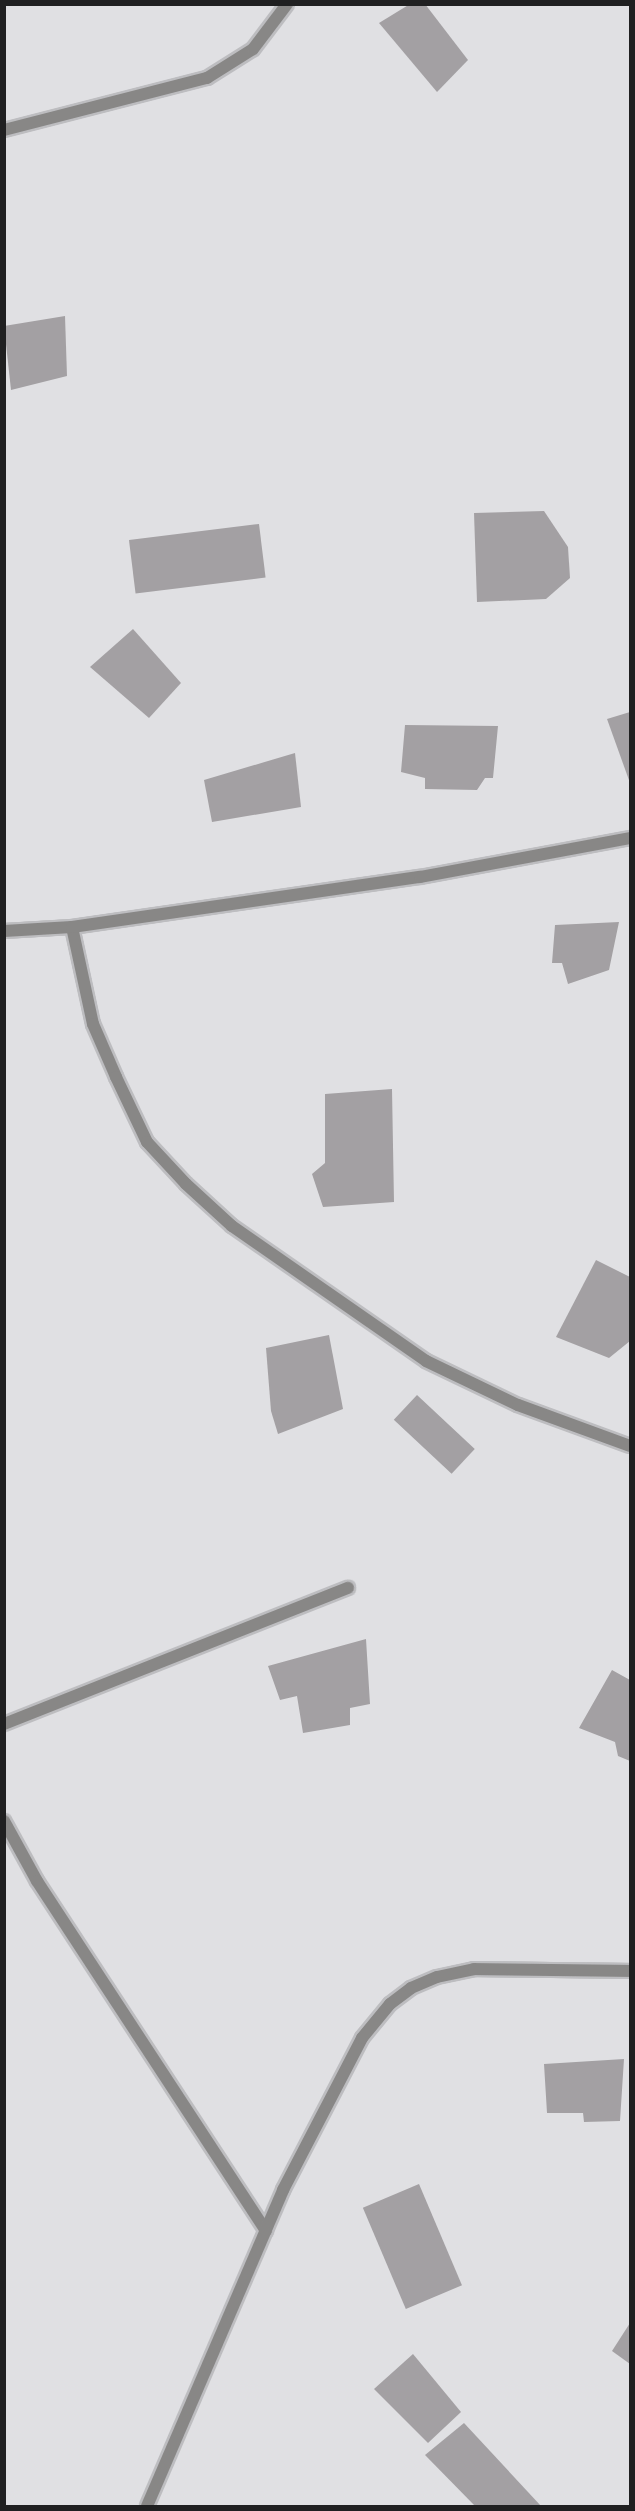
<!DOCTYPE html>
<html>
<head>
<meta charset="utf-8">
<style>
	body { margin:0 }
	#map { position:relative; width:635px; height:2511px; overflow:hidden; background:#e0e0e3; font-family:"Asap Condensed",sans-serif }
	div>[style] { position:absolute }
	.building>* { inset:0; background:#a3a0a3; transform-origin:0 0 }
	.roads { filter:drop-shadow(2px 0 #bdbdc0) drop-shadow(-2px 0 #bdbdc0) drop-shadow(0 2px #bdbdc0) drop-shadow(0 -2px #bdbdc0) }
	.minor>* { height:12px; margin:-6px; padding:0 6px; transform-origin:6px; border-radius:6px; background:#888786 }
	span { translate:-50% -50%; white-space:nowrap; text-align:center; line-height:1.15; -webkit-text-stroke:4.5px #ededf0; paint-order:stroke }
	.frame { position:absolute; inset:0; border:6px solid #202021; pointer-events:none }
</style>
</head>
<body>
<div id="map">
	<div class="building">
		<i style="clip-path:polygon(410px 4px,425px 4px,468px 60px,437px 92px,379px 23px)"></i>
		<i style="clip-path:polygon(65px 316px,67px 376px,11px 390px,4px 326px)"></i>
		<i style="clip-path:polygon(544px 511px,568px 547px,570px 578px,546px 599px,477px 602px,474px 513px)"></i>
		<i style="left:259px;top:524px;width:54px;height:131px;rotate:83deg"></i>
		<i style="clip-path:polygon(133px 629px,181px 683px,149px 718px,90px 667px)"></i>
		<i style="clip-path:polygon(630px 712px,630px 783px,607px 719px)"></i>
		<i style="clip-path:polygon(405px 725px,498px 726px,493px 778px,485px 778px,477px 790px,425px 789px,425px 778px,401px 772px)"></i>
		<i style="clip-path:polygon(295px 753px,301px 807px,212px 822px,204px 780px)"></i>
		<i style="clip-path:polygon(619px 922px,609px 970px,568px 984px,562px 963px,552px 963px,555px 925px)"></i>
		<i style="clip-path:polygon(392px 1089px,394px 1202px,323px 1207px,312px 1174px,325px 1163px,325px 1094px)"></i>
		<i style="clip-path:polygon(596px 1260px,630px 1277px,630px 1341px,609px 1358px,556px 1337px)"></i>
		<i style="clip-path:polygon(329px 1335px,343px 1409px,278px 1434px,271px 1411px,266px 1348px)"></i>
		<i style="left:417px;top:1395px;width:79px;height:34px;rotate:43deg"></i>
		<i style="clip-path:polygon(366px 1639px,370px 1704px,350px 1708px,350px 1725px,303px 1733px,297px 1696px,280px 1700px,268px 1666px)"></i>
		<i style="clip-path:polygon(612px 1670px,630px 1680px,630px 1761px,618px 1756px,615px 1742px,579px 1728px)"></i>
		<i style="clip-path:polygon(624px 2059px,620px 2121px,584px 2122px,583px 2113px,547px 2113px,544px 2064px)"></i>
		<i style="left:419px;top:2184px;width:110px;height:61px;rotate:67deg"></i>
		<i style="clip-path:polygon(630px 2323px,630px 2364px,612px 2351px)"></i>
		<i style="clip-path:polygon(413px 2354px,461px 2412px,428px 2443px,374px 2389px)"></i>
		<i style="clip-path:polygon(464px 2423px,541px 2506px,475px 2506px,425px 2455px)"></i>
	</div>
	<div class="roads">
		<div class="minor">
			<i style="left:4px;top:130px;width:210px;rotate:-14.4deg"></i>
			<i style="left:207px;top:78px;width:54px;rotate:-32.2deg"></i>
			<i style="left:253px;top:49px;width:56px;rotate:-52.9deg"></i>
			<i style="left:72px;top:927px;width:99px;rotate:77.8deg"></i>
			<i style="left:93px;top:1024px;width:58px;rotate:66.5deg"></i>
			<i style="left:116px;top:1077px;width:72px;rotate:64.5deg"></i>
			<i style="left:147px;top:1142px;width:57px;rotate:47.1deg"></i>
			<i style="left:186px;top:1184px;width:62px;rotate:42.4deg"></i>
			<i style="left:232px;top:1226px;width:236px;rotate:34.8deg"></i>
			<i style="left:426px;top:1361px;width:102px;rotate:25.6deg"></i>
			<i style="left:518px;top:1405px;width:119px;rotate:20.1deg"></i>
			<i style="left:4px;top:931px;width:68px;rotate:-3.4deg"></i>
			<i style="left:72px;top:927px;width:352px;rotate:-8.2deg"></i>
			<i style="left:420px;top:877px;width:214px;rotate:-10.5deg"></i>
			<i style="left:4px;top:1724px;width:370px;rotate:-21.6deg"></i>
			<i style="left:4px;top:1821px;width:68px;rotate:61.2deg"></i>
			<i style="left:37px;top:1881px;width:418px;rotate:56.8deg"></i>
			<i style="left:147px;top:2506px;width:344px;rotate:-66.7deg"></i>
			<i style="left:283px;top:2190px;width:171px;rotate:-62.5deg"></i>
			<i style="left:362px;top:2038px;width:44px;rotate:-50.5deg"></i>
			<i style="left:390px;top:2004px;width:26px;rotate:-37deg"></i>
			<i style="left:411px;top:1988px;width:28px;rotate:-23deg"></i>
			<i style="left:437px;top:1977px;width:38px;rotate:-12deg"></i>
			<i style="left:474px;top:1969px;width:156px;rotate:0.7deg"></i>
		</div>
	</div>
	<div class="frame"></div>
</div>
</body>
</html>
